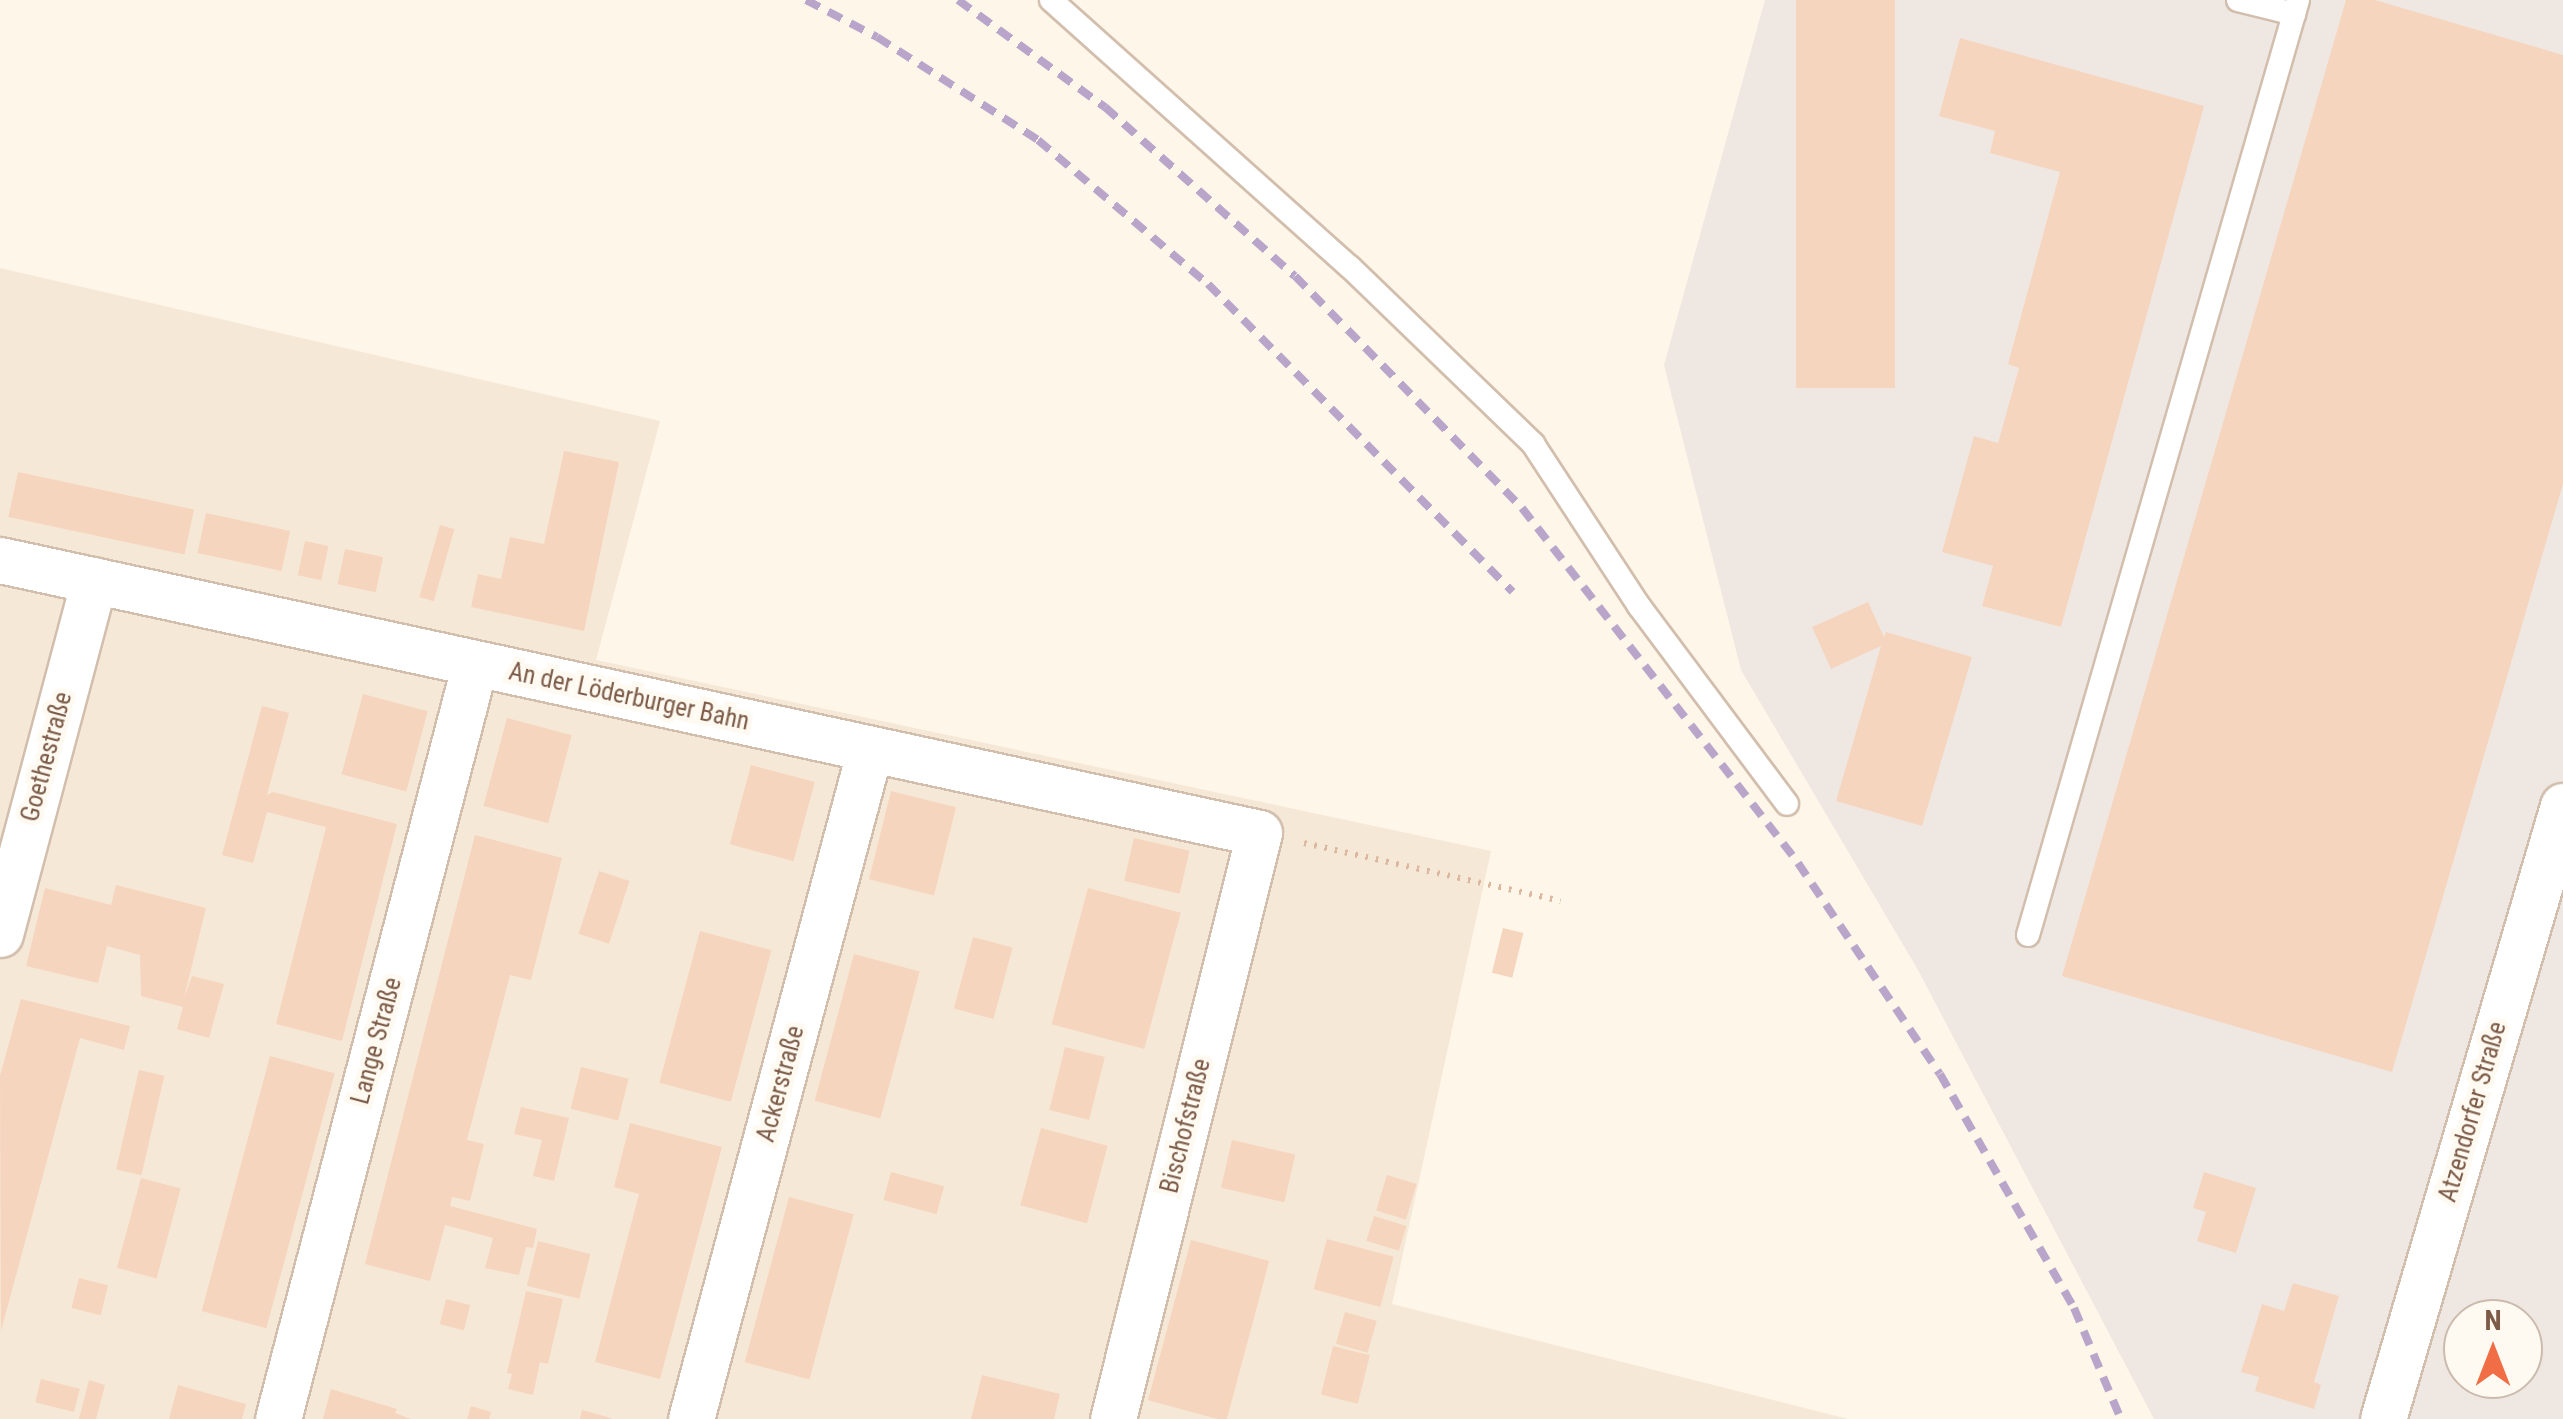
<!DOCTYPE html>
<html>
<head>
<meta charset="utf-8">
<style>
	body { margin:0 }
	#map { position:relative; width:2563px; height:1419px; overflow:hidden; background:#fef6e9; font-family:"Roboto Condensed",sans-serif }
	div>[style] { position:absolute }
	.residential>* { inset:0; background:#f6e8d6 }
	.industrial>* { inset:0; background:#efe8e2 }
	.building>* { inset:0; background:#f6d5be; transform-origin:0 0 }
	.path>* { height:6px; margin-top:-3px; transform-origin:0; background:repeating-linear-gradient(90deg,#dcb8a0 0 2.5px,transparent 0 10.5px) }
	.roads { filter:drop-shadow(2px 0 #d2bead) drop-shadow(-2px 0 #d2bead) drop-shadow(0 2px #d2bead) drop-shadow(0 -2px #d2bead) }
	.service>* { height:22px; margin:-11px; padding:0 11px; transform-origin:11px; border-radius:11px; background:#fff }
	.minor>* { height:45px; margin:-22.5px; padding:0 22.5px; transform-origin:22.5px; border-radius:22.5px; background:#fff }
	.rail>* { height:8px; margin-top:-4px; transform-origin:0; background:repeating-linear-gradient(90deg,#b9a5ca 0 15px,transparent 0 25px) }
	span { translate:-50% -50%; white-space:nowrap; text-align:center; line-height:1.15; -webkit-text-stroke:10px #fffaf1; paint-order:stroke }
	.street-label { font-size:25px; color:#7c5c49 }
	.north { position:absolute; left:2443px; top:1299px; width:100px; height:100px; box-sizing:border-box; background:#fffaf1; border:2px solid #cbbbae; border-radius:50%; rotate:0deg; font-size:28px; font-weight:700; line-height:40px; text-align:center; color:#7c5c49 }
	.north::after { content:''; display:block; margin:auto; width:35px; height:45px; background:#f16d45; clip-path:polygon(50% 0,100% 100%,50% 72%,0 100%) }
</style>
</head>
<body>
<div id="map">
	<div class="residential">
		<i style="clip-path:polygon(0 268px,660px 421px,596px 660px,1491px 851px,1392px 1304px,1848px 1419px,0 1419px)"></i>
	</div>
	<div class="industrial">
		<i style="clip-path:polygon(evenodd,1765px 0,2563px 0,2563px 1419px,2154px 1419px,1918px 970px,1741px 670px,1664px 365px,1765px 0,2463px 1319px,2523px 1319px,2523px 1379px,2463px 1379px,2463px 1319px)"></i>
	</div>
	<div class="building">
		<i style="left:1796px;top:0;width:99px;height:388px"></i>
		<i style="clip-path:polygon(2346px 0,2375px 0,2563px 55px,2563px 484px,2392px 1072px,2062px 976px)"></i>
		<i style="clip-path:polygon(1960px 38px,2204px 106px,2061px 627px,1982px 606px,1993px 566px,1942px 552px,1974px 436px,1998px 443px,2019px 368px,2008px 364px,2060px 172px,1990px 153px,1995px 131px,1939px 116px)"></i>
		<i style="clip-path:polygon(564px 451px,619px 462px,584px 631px,471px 607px,478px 574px,501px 579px,510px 537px,544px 544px)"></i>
		<i style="left:18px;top:472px;width:180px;height:46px;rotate:12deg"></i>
		<i style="left:206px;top:513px;width:86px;height:41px;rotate:12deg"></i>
		<i style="left:440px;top:525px;width:15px;height:75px;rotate:16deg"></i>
		<i style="left:305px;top:541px;width:24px;height:35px;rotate:12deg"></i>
		<i style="left:345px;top:549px;width:39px;height:36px;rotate:12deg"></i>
		<i style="clip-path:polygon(1868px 602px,1884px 637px,1886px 632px,1972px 657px,1922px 826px,1836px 801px,1881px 646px,1831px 669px,1812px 627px)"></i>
		<i style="left:363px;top:694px;width:67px;height:83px;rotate:15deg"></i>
		<i style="clip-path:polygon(262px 706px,289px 713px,267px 795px,273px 792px,397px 824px,342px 1041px,276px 1024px,326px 827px,267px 812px,253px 863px,222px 855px)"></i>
		<i style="left:507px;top:718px;width:67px;height:91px;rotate:15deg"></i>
		<i style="left:751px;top:765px;width:66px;height:82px;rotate:15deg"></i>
		<i style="left:891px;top:791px;width:67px;height:91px;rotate:14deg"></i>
		<i style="clip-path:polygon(475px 835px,562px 858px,531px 980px,510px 975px,467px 1140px,484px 1144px,470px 1201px,452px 1197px,450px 1206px,537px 1229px,533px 1248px,526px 1247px,519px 1275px,485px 1268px,493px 1238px,445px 1225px,430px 1281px,365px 1264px)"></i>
		<i style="left:1134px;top:838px;width:57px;height:44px;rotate:13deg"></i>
		<i style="left:599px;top:871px;width:32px;height:66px;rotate:18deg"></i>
		<i style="clip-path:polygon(116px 885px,206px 908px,184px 998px,192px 976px,224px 984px,209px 1038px,177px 1029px,183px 1007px,141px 996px,140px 955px,107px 946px,98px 983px,26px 966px,45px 888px,111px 905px)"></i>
		<i style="left:1088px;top:888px;width:96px;height:141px;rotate:15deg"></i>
		<i style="left:1503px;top:928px;width:21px;height:46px;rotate:14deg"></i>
		<i style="left:700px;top:931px;width:74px;height:157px;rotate:15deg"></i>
		<i style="left:973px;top:937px;width:41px;height:74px;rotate:15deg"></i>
		<i style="left:854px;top:954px;width:68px;height:152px;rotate:15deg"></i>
		<i style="clip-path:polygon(21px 999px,130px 1026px,124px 1050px,80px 1038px,1px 1331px,0 1076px)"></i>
		<i style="left:1065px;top:1047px;width:41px;height:65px;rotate:14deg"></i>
		<i style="left:270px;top:1056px;width:67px;height:264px;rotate:15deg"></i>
		<i style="left:581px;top:1067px;width:49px;height:43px;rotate:14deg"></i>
		<i style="left:139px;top:1070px;width:26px;height:102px;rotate:13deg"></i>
		<i style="clip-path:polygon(521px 1107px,569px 1118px,554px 1181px,533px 1176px,542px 1140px,514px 1134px)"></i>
		<i style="clip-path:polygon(630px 1123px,722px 1147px,660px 1379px,595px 1362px,639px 1194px,614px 1187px)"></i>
		<i style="left:1041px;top:1128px;width:69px;height:80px;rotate:15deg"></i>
		<i style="left:1232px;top:1140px;width:65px;height:49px;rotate:13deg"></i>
		<i style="left:891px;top:1172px;width:55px;height:29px;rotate:15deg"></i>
		<i style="clip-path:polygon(2204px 1172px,2256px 1188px,2236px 1253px,2197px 1241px,2206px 1212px,2193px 1208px)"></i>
		<i style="left:1387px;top:1175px;width:31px;height:37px;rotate:17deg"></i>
		<i style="left:141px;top:1178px;width:41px;height:93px;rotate:15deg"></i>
		<i style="left:789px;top:1197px;width:67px;height:171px;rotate:15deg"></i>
		<i style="left:1374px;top:1216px;width:34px;height:26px;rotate:17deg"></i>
		<i style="left:1327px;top:1239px;width:69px;height:52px;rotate:15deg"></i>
		<i style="left:1191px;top:1240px;width:81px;height:166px;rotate:15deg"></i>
		<i style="left:538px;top:1241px;width:54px;height:46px;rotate:14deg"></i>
		<i style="left:79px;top:1278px;width:30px;height:31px;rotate:14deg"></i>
		<i style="clip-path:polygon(2293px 1283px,2339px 1296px,2314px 1382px,2321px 1385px,2314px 1409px,2255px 1391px,2259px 1377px,2241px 1372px,2262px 1304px,2284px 1311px)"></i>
		<i style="clip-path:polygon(526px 1291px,563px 1299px,548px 1364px,540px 1362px,533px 1395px,508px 1389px,512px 1374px,507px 1373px)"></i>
		<i style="left:446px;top:1299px;width:25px;height:26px;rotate:14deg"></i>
		<i style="left:1345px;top:1312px;width:33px;height:33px;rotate:16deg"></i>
		<i style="left:1333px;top:1346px;width:38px;height:50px;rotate:14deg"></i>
		<i style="clip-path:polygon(982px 1375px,1060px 1394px,1054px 1419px,971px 1419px)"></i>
		<i style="left:41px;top:1379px;width:40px;height:24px;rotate:14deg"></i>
		<i style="clip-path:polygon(89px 1380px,105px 1385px,96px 1419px,79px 1419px)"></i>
		<i style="clip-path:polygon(178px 1385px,246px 1404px,242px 1419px,169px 1419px)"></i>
		<i style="clip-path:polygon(331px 1389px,397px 1409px,395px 1413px,411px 1419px,323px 1419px)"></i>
		<i style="clip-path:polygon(471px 1406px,491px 1412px,489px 1419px,467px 1419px)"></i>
		<i style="clip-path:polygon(582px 1410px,611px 1418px,611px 1419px,580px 1419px)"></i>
	</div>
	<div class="path">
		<i style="left:1304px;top:843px;width:263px;rotate:12.7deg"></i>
	</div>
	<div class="roads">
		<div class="service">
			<i style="left:1051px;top:0;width:401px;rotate:41.8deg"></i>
			<i style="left:1350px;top:267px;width:255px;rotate:44deg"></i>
			<i style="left:1533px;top:444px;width:194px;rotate:56.8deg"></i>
			<i style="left:1639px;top:606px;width:247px;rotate:53.2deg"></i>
			<i style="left:2238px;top:0;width:58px;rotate:14deg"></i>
			<i style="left:2028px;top:935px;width:973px;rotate:-73.89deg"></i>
		</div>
		<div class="minor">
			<i style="left:0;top:560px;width:1288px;rotate:12.23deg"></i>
			<i style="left:1259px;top:833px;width:604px;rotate:103.99deg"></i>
			<i style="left:0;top:934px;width:366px;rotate:-75.1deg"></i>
			<i style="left:278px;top:1419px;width:781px;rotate:-75.39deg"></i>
			<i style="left:691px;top:1419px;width:693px;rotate:-75.04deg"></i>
			<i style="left:2383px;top:1419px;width:639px;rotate:-73.64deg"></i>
		</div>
	</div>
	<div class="rail">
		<i style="left:806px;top:0;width:80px;rotate:27.5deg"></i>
		<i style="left:877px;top:37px;width:191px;rotate:32.6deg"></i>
		<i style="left:1038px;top:140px;width:223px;rotate:40.3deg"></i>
		<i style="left:1208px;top:284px;width:433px;rotate:45.3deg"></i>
		<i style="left:958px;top:0;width:182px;rotate:36.1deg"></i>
		<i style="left:1105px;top:107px;width:254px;rotate:41.7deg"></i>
		<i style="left:1295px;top:276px;width:325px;rotate:45.6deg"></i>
		<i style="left:1522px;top:508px;width:450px;rotate:52.1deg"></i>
		<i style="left:1798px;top:863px;width:254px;rotate:56.1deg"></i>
		<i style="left:1940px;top:1074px;width:270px;rotate:60.2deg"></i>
		<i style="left:2074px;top:1308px;width:121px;rotate:67.1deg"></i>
	</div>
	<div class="street-label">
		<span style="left:629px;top:697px;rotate:12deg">An der Löderburger Bahn</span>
		<span style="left:47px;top:757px;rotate:-75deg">Goethestraße</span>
		<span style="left:377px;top:1041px;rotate:-75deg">Lange Straße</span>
		<span style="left:781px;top:1084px;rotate:-75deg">Ackerstraße</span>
		<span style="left:2473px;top:1112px;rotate:-74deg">Atzendorfer Straße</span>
		<span style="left:1186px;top:1126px;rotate:-76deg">Bischofstraße</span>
	</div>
	<div class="north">N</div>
</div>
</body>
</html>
